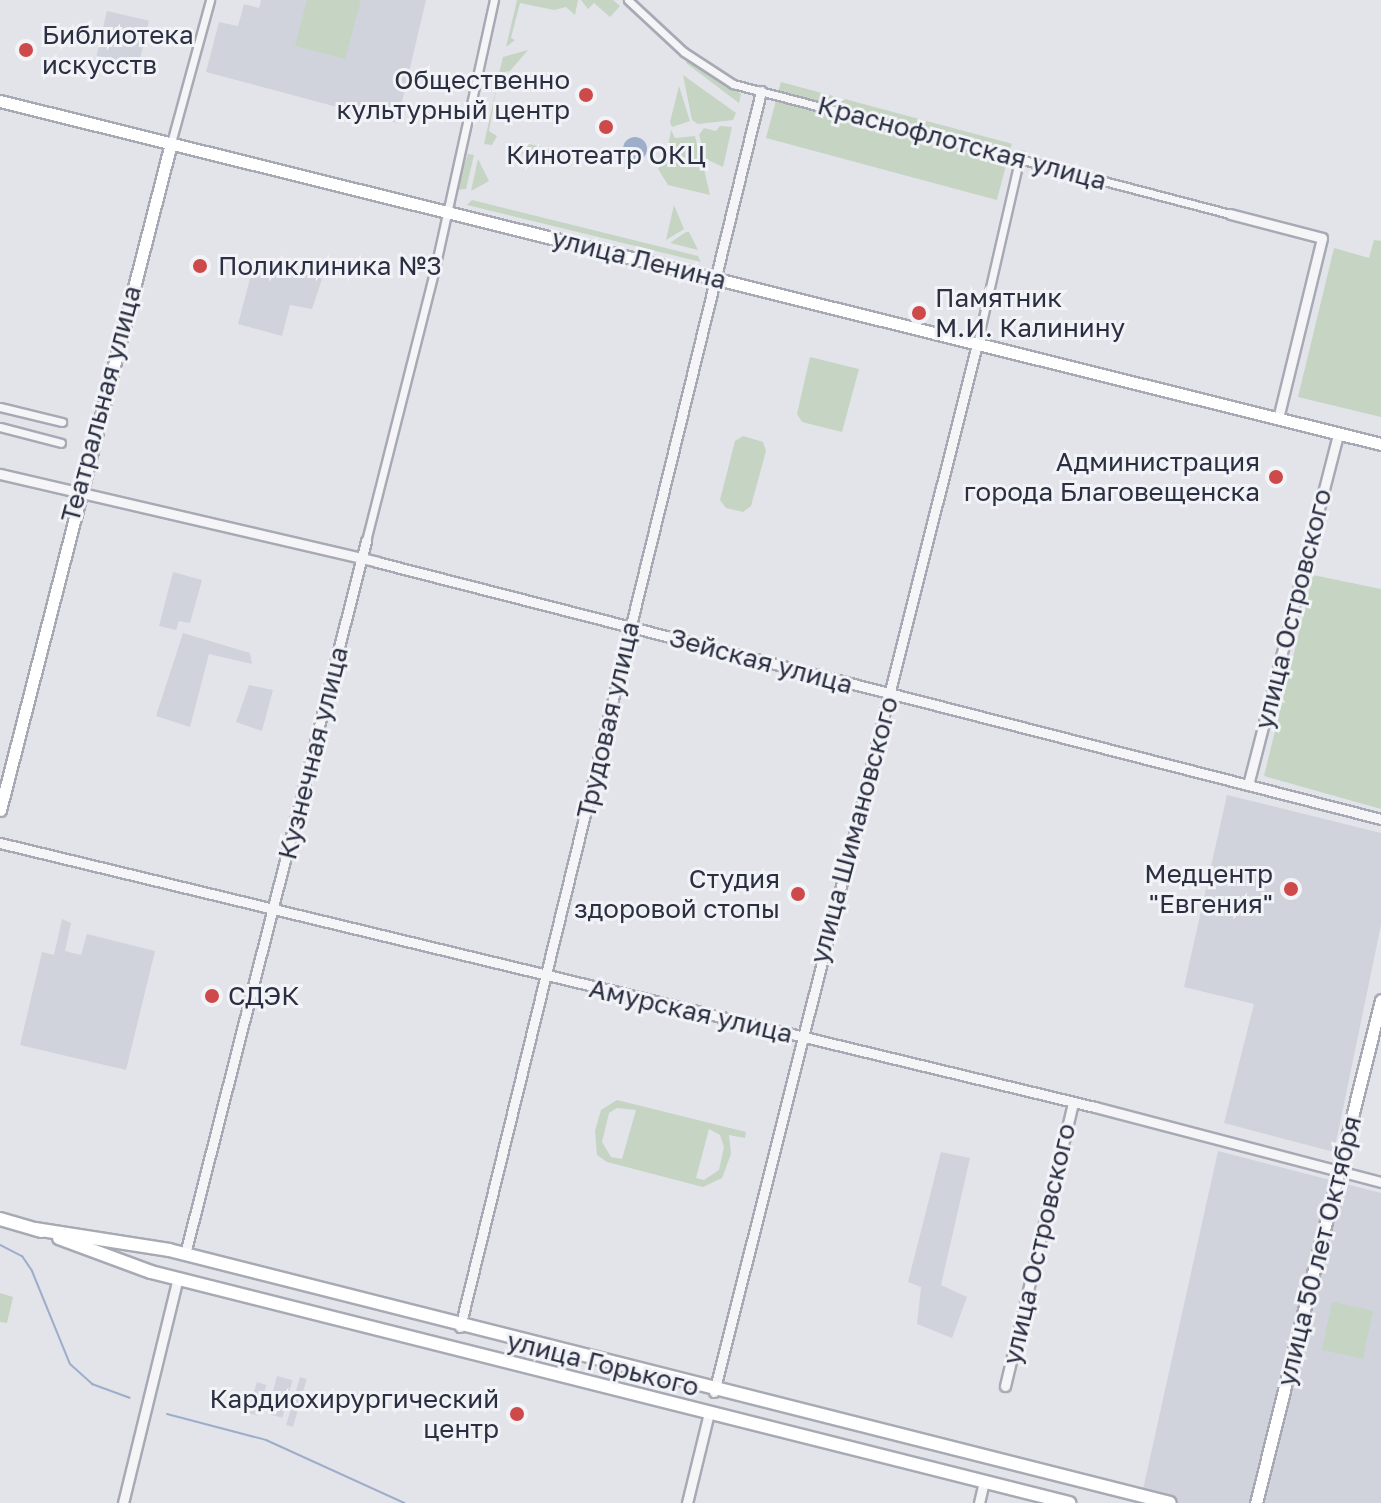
<!DOCTYPE html>
<html>
<head>
<meta charset="utf-8">
<style>
	body { margin:0 }
	#map { position:relative; width:1381px; height:1503px; overflow:hidden; background:#e2e4ea; font-family:"Golos Text",sans-serif }
	div>[style] { position:absolute }
	.built>* { inset:0; background:#d0d3dc; transform-origin:0 0 }
	.green>* { inset:0; background:#c5d4c3; transform-origin:0 0 }
	.water>* { inset:0; background:#9eadc9 }
	.round { border-radius:50% }
	.stream>* { height:2px; margin:-1px; padding:0 1px; transform-origin:1px; border-radius:1px; background:#9eadc9 }
	.roads { filter:drop-shadow(2px 0 #a7aab4) drop-shadow(-2px 0 #a7aab4) drop-shadow(0 2px #a7aab4) drop-shadow(0 -2px #a7aab4) }
	.minor>* { height:7px; margin:-3.5px; padding:0 3.5px; transform-origin:3.5px; border-radius:3.5px; background:#f5f5f8 }
	.tertiary>* { height:9px; margin:-4.5px; padding:0 4.5px; transform-origin:4.5px; border-radius:4.5px; background:#f5f5f8 }
	.secondary>* { height:11px; margin:-5.5px; padding:0 5.5px; transform-origin:5.5px; border-radius:5.5px; background:#fff }
	.primary>* { height:12px; margin:-6px; padding:0 6px; transform-origin:6px; border-radius:6px; background:#fff }
	.dots>* { width:22px; height:22px; translate:-50% -50%; box-sizing:border-box; border:4px solid #f2f3f7; border-radius:50% }
	span { translate:-50% -50%; white-space:nowrap; text-align:center; line-height:1.15; -webkit-text-stroke:6px #f2f3f7; paint-order:stroke }
	.poi-label { font-size:26px; color:#2a2f42 }
	.left { translate:0 -50%; text-align:left }
	.right { translate:-100% -50%; text-align:right }
	.street-label { font-size:26px; color:#2a2f42 }
</style>
</head>
<body>
<div id="map">
	<div class="built">
		<i style="clip-path:polygon(261px 0,426px 0,397px 123px,206px 72px,219px 22px,238px 26px,244px 4px,259px 8px)"></i>
		<i style="left:107px;top:11px;width:43px;height:46px;rotate:13deg"></i>
		<i style="clip-path:polygon(283px 266px,322px 279px,312px 309px,290px 305px,282px 336px,238px 324px,252px 271px)"></i>
		<i style="clip-path:polygon(173px 572px,202px 580px,190px 623px,179px 621px,176px 630px,159px 626px)"></i>
		<i style="clip-path:polygon(183px 633px,250px 653px,252px 664px,209px 654px,190px 727px,156px 716px)"></i>
		<i style="clip-path:polygon(249px 685px,273px 690px,262px 731px,236px 722px)"></i>
		<i style="clip-path:polygon(1227px 795px,1381px 833px,1381px 925px,1334px 1152px,1224px 1123px,1254px 1004px,1184px 987px)"></i>
		<i style="clip-path:polygon(62px 919px,71px 923px,65px 951px,81px 955px,87px 934px,155px 951px,126px 1070px,20px 1045px,42px 952px,54px 955px)"></i>
		<i style="clip-path:polygon(1218px 1151px,1381px 1193px,1381px 1503px,1140px 1503px)"></i>
		<i style="clip-path:polygon(941px 1152px,970px 1158px,941px 1285px,967px 1297px,952px 1338px,917px 1324px,921px 1287px,908px 1282px)"></i>
		<i style="left:277px;top:1376px;width:16px;height:39px;rotate:15deg"></i>
		<i style="left:300px;top:1377px;width:7px;height:50px;rotate:16deg"></i>
		<i style="left:257px;top:1382px;width:10px;height:32px;rotate:17deg"></i>
	</div>
	<div class="green">
		<i style="clip-path:polygon(307px 0,361px 0,345px 59px,295px 46px)"></i>
		<i style="clip-path:polygon(517px 0,578px 0,575px 15px,566px 7px,554px 10px,520px 3px,511px 38px,515px 40px,506px 47px)"></i>
		<i style="clip-path:polygon(581px 0,613px 0,620px 6px,610px 17px,594px 3px,588px 9px)"></i>
		<i style="clip-path:polygon(528px 50px,510px 71px,499px 73px,503px 57px)"></i>
		<i style="clip-path:polygon(688px 59px,741px 94px,739px 103px,686px 63px)"></i>
		<i style="clip-path:polygon(683px 75px,736px 113px,733px 120px,698px 124px,692px 120px)"></i>
		<i style="left:781px;top:82px;width:239px;height:58px;rotate:15deg"></i>
		<i style="clip-path:polygon(497px 85px,489px 131px,497px 136px,492px 145px,484px 144px)"></i>
		<i style="clip-path:polygon(679px 86px,690px 121px,672px 127px,670px 122px)"></i>
		<i style="clip-path:polygon(720px 126px,732px 127px,723px 167px,706px 159px,699px 135px,704px 128px,716px 131px)"></i>
		<i style="clip-path:polygon(671px 130px,675px 138px,695px 136px,701px 162px,667px 153px)"></i>
		<i style="clip-path:polygon(528px 144px,553px 149px,554px 151px,540px 157px,521px 153px)"></i>
		<i style="clip-path:polygon(468px 154px,474px 155px,466px 189px,456px 190px)"></i>
		<i style="clip-path:polygon(666px 156px,704px 169px,710px 195px,668px 185px,658px 169px)"></i>
		<i style="clip-path:polygon(478px 159px,489px 181px,471px 191px)"></i>
		<i style="clip-path:polygon(472px 200px,698px 256px,701px 262px,467px 205px)"></i>
		<i style="clip-path:polygon(674px 205px,684px 229px,666px 240px)"></i>
		<i style="clip-path:polygon(686px 232px,689px 232px,698px 250px,670px 243px)"></i>
		<i style="clip-path:polygon(1374px 240px,1381px 241px,1381px 417px,1298px 397px,1334px 248px,1369px 258px)"></i>
		<i style="clip-path:polygon(810px 357px,859px 369px,842px 432px,802px 422px,797px 414px)"></i>
		<i style="clip-path:polygon(743px 436px,763px 442px,766px 451px,751px 506px,743px 512px,726px 508px,720px 500px,735px 441px)"></i>
		<i style="clip-path:polygon(1313px 575px,1381px 589px,1381px 809px,1264px 776px)"></i>
		<i style="clip-path:polygon(evenodd,617px 1100px,746px 1132px,745px 1138px,729px 1135px,731px 1154px,722px 1178px,703px 1187px,607px 1162px,597px 1155px,595px 1131px,601px 1110px,617px 1100px,617px 1108px,636px 1110px,622px 1159px,611px 1157px,602px 1142px,609px 1113px,617px 1108px,617px 1100px,709px 1129px,720px 1135px,724px 1147px,719px 1170px,704px 1180px,696px 1178px,709px 1129px)"></i>
		<i style="clip-path:polygon(0 1293px,13px 1297px,7px 1323px,0 1322px)"></i>
		<i style="left:1332px;top:1302px;width:42px;height:49px;rotate:12deg"></i>
	</div>
	<div class="water">
		<i class="round" style="left:623px;top:137px;width:24px;height:24px"></i>
	</div>
	<div class="stream">
		<i style="left:0;top:1245px;width:25px;rotate:27deg"></i>
		<i style="left:22px;top:1256px;width:18px;rotate:56deg"></i>
		<i style="left:32px;top:1271px;width:100px;rotate:67.8deg"></i>
		<i style="left:70px;top:1364px;width:30px;rotate:42deg"></i>
		<i style="left:92px;top:1384px;width:40px;rotate:20.2deg"></i>
		<i style="left:167px;top:1414px;width:102px;rotate:14.7deg"></i>
		<i style="left:266px;top:1440px;width:152px;rotate:24.5deg"></i>
	</div>
	<div class="roads">
		<div class="minor">
			<i style="left:628px;top:0;width:76px;rotate:42.9deg"></i>
			<i style="left:684px;top:52px;width:59px;rotate:33.1deg"></i>
			<i style="left:733px;top:84px;width:514px;rotate:14.66deg"></i>
			<i style="left:171px;top:143px;width:148px;rotate:-74.7deg"></i>
			<i style="left:977px;top:344px;width:193px;rotate:-77.1deg"></i>
			<i style="left:0;top:407px;width:64px;rotate:13.6deg"></i>
			<i style="left:0;top:427px;width:63px;rotate:14.7deg"></i>
			<i style="left:366px;top:541px;width:282px;rotate:-75.8deg"></i>
			<i style="left:435px;top:268px;width:274px;rotate:-77.6deg"></i>
		</div>
		<div class="tertiary">
			<i style="left:1230px;top:214px;width:95px;rotate:14.6deg"></i>
			<i style="left:1322px;top:238px;width:185px;rotate:103.7deg"></i>
			<i style="left:0;top:474px;width:387px;rotate:13.1deg"></i>
			<i style="left:377px;top:562px;width:1036px;rotate:14.36deg"></i>
			<i style="left:1248px;top:785px;width:362px;rotate:-75.6deg"></i>
			<i style="left:0;top:843px;width:1126px;rotate:13.56deg"></i>
			<i style="left:1095px;top:1107px;width:296px;rotate:14.7deg"></i>
			<i style="left:185px;top:1254px;width:736px;rotate:-75.76deg"></i>
			<i style="left:460px;top:1327px;width:1272px;rotate:-76.31deg"></i>
			<i style="left:1005px;top:1386px;width:292px;rotate:-76.5deg"></i>
			<i style="left:714px;top:1392px;width:1080px;rotate:-75.91deg"></i>
			<i style="left:123px;top:1503px;width:232px;rotate:-76.3deg"></i>
			<i style="left:687px;top:1503px;width:93px;rotate:-76.3deg"></i>
			<i style="left:979px;top:1503px;width:22px;rotate:-77deg"></i>
		</div>
		<div class="secondary">
			<i style="left:0;top:101px;width:1423px;rotate:13.95deg"></i>
			<i style="left:0;top:810px;width:689px;rotate:-75.62deg"></i>
			<i style="left:1256px;top:1503px;width:518px;rotate:-76.04deg"></i>
		</div>
		<div class="primary">
			<i style="left:0;top:1219px;width:43px;rotate:16.3deg"></i>
			<i style="left:35px;top:1229px;width:136px;rotate:8.9deg"></i>
			<i style="left:169px;top:1250px;width:1032px;rotate:14.18deg"></i>
			<i style="left:59px;top:1238px;width:98px;rotate:20.3deg"></i>
			<i style="left:151px;top:1272px;width:947px;rotate:14.12deg"></i>
		</div>
	</div>
	<div class="dots">
		<i style="left:26px;top:50px;background:#cd494a"></i>
		<i style="left:586px;top:95px;background:#cd494a"></i>
		<i style="left:606px;top:127px;background:#cd494a"></i>
		<i style="left:200px;top:266px;background:#cd494a"></i>
		<i style="left:919px;top:313px;background:#cd494a"></i>
		<i style="left:1276px;top:477px;background:#cd494a"></i>
		<i style="left:1291px;top:889px;background:#cd494a"></i>
		<i style="left:798px;top:894px;background:#cd494a"></i>
		<i style="left:212px;top:996px;background:#cd494a"></i>
		<i style="left:517px;top:1414px;background:#cd494a"></i>
	</div>
	<div class="poi-label">
		<span class="left" style="left:42px;top:50px">Библиотека<br>искусств</span>
		<span class="right" style="left:570px;top:95px">Общественно<br>культурный центр</span>
		<span style="left:606px;top:155px">Кинотеатр ОКЦ</span>
		<span class="left" style="left:218px;top:266px">Поликлиника №3</span>
		<span class="left" style="left:935px;top:313px">Памятник<br>М.И. Калинину</span>
		<span class="right" style="left:1260px;top:477px">Администрация<br>города Благовещенска</span>
		<span class="right" style="left:1273px;top:889px">Медцентр<br>"Евгения"</span>
		<span class="right" style="left:780px;top:894px">Студия<br>здоровой стопы</span>
		<span class="left" style="left:228px;top:996px">СДЭК</span>
		<span class="right" style="left:499px;top:1414px">Кардиохирургический<br>центр</span>
	</div>
	<div class="street-label">
		<span style="left:962px;top:143px;rotate:15deg">Краснофлотская улица</span>
		<span style="left:639px;top:259px;rotate:14deg">улица Ленина</span>
		<span style="left:101px;top:404px;rotate:-75deg">Театральная улица</span>
		<span style="left:1293px;top:609px;rotate:-76deg">улица Островского</span>
		<span style="left:761px;top:661px;rotate:15deg">Зейская улица</span>
		<span style="left:608px;top:720px;rotate:-77deg">Трудовая улица</span>
		<span style="left:313px;top:753px;rotate:-76deg">Кузнечная улица</span>
		<span style="left:854px;top:830px;rotate:-75deg">улица Шимановского</span>
		<span style="left:691px;top:1011px;rotate:13deg">Амурская улица</span>
		<span style="left:1039px;top:1244px;rotate:-77deg">улица Островского</span>
		<span style="left:1319px;top:1251px;rotate:-76deg">улица 50 лет Октября</span>
		<span style="left:603px;top:1364px;rotate:14deg">улица Горького</span>
	</div>
</div>
</body>
</html>
